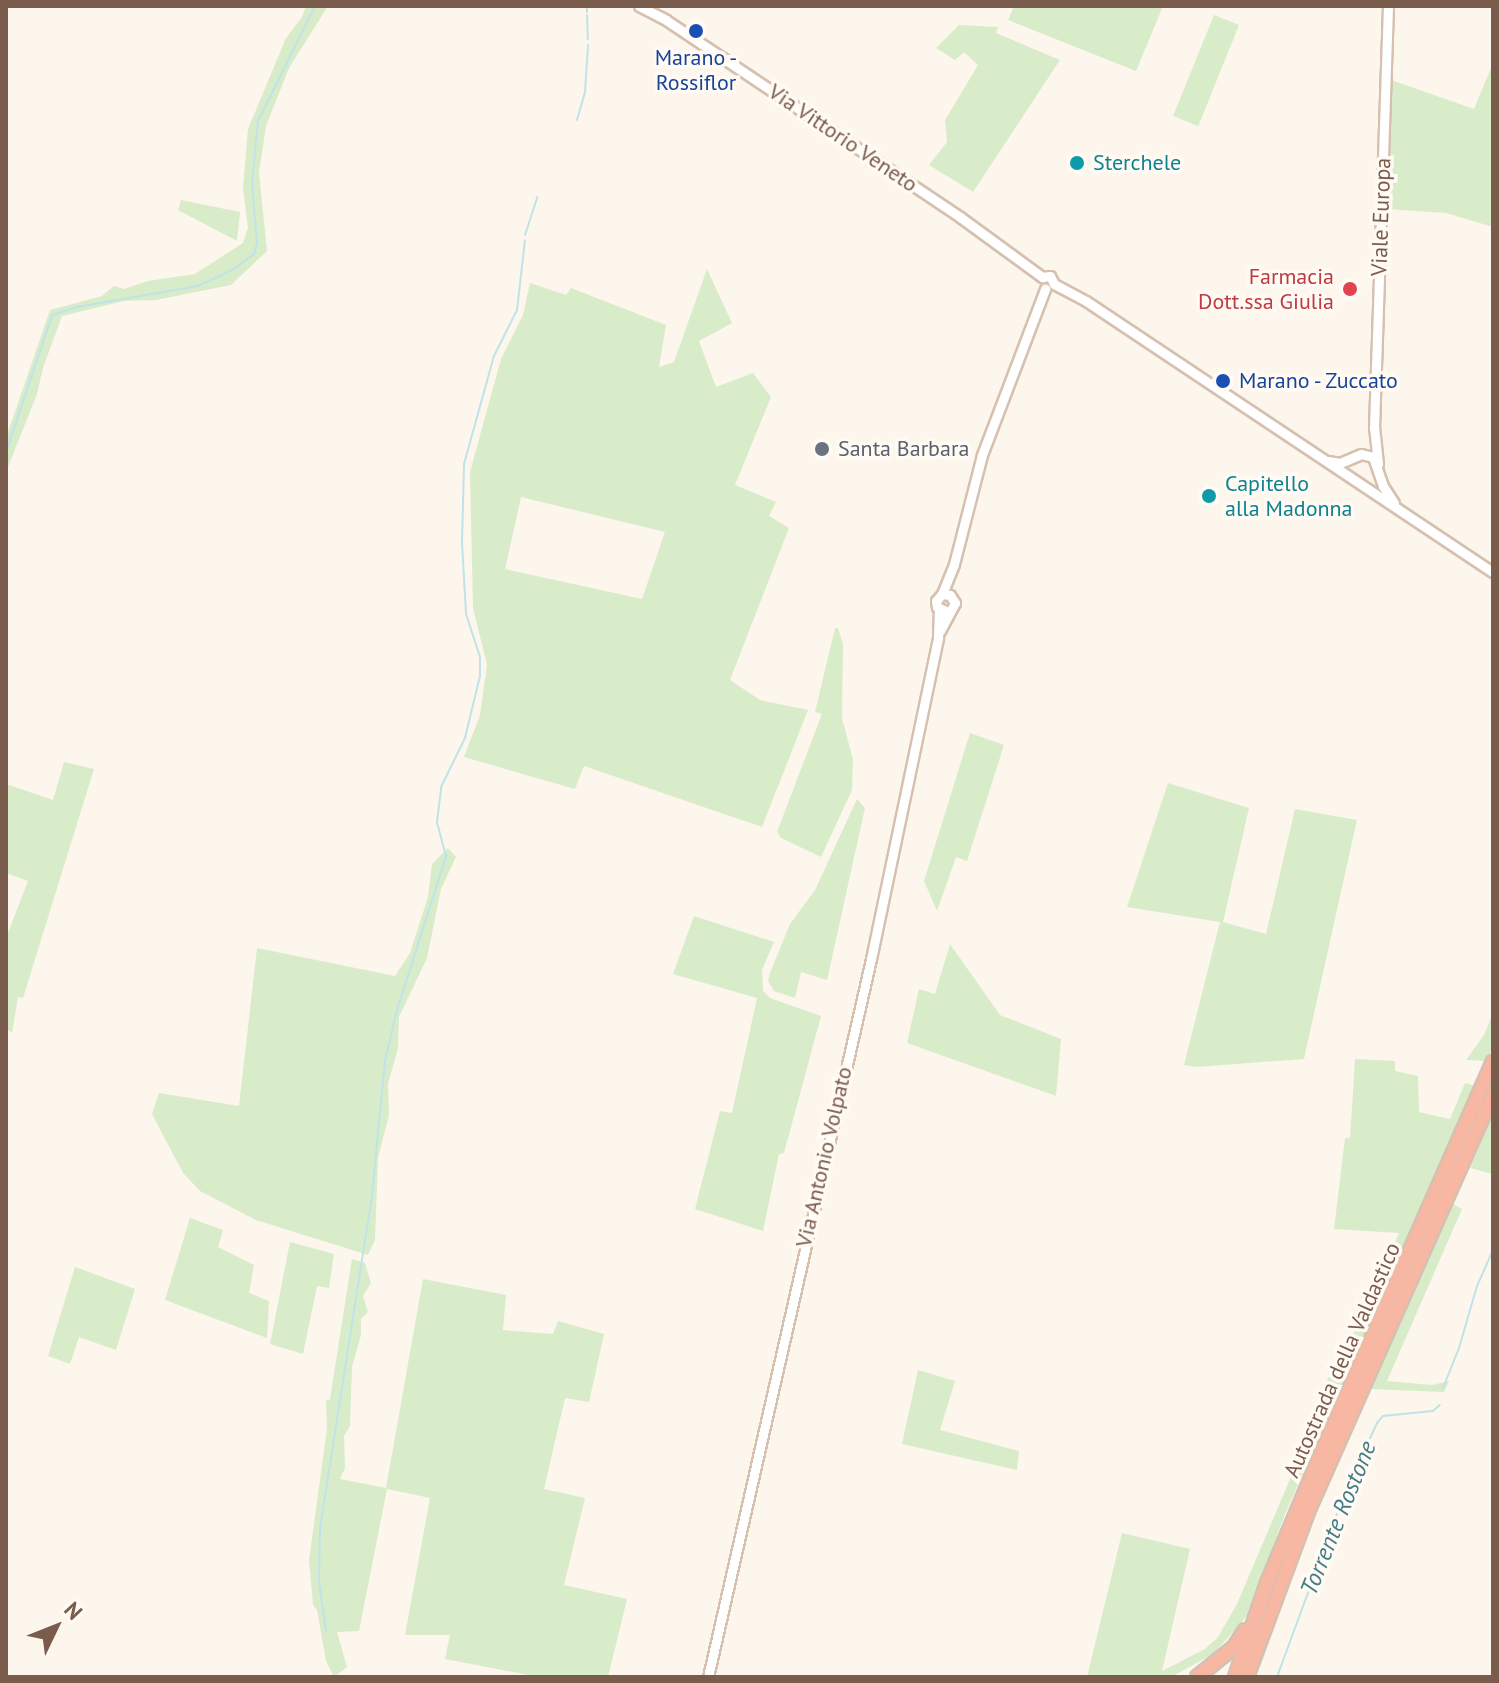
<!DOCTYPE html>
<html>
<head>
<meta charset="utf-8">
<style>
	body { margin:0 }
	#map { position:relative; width:1499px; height:1683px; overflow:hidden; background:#fdf6ec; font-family:"PT Sans",sans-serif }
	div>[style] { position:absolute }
	.green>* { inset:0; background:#d8ecc9; transform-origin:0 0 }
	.stream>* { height:2px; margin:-1px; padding:0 1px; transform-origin:1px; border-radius:1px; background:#bfe3e8 }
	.roads { filter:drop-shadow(2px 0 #d6c0b0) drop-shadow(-2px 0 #d6c0b0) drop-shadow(0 2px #d6c0b0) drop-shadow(0 -2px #d6c0b0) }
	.secondary>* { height:9px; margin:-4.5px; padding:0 4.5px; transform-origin:4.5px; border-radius:4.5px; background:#fff }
	.highway>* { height:12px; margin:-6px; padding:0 6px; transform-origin:6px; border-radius:6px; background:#f7b7a3 }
	.dots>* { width:22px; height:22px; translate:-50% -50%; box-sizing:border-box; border:4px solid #fffaf3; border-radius:50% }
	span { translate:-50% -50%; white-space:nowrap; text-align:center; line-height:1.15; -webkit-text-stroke:7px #fffaf3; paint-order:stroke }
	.transit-label { font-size:22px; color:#164399 }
	.left { translate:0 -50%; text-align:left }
	.street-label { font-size:22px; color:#7a5c4d }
	.culture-label { font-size:22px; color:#0d838f }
	.health-label { font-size:22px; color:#be3a42 }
	.right { translate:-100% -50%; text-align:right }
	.worship-label { font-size:22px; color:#5b616d }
	.water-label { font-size:24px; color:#437c86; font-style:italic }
	.frame { position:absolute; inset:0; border:8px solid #7a5c4d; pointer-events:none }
	.north { position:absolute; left:16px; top:1587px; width:80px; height:80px; -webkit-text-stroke:6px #fffaf3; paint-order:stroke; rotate:47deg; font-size:22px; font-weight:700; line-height:32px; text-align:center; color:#7a5c4d }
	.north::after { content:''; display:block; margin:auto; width:28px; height:36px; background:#7a5c4d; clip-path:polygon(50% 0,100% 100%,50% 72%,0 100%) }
</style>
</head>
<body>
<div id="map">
	<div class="green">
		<i style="clip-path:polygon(306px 6px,328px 6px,289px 68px,266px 126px,259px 173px,267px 251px,231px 285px,156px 300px,124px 301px,62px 316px,43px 368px,37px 394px,6px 472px,6px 438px,50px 310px,102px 296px,114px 286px,124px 289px,148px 281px,195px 274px,243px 243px,248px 228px,243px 188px,248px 129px,286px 38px,302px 17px)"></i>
		<i style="clip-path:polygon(1014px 6px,1163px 6px,1136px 71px,1008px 20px)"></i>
		<i style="left:1214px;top:15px;width:27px;height:109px;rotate:22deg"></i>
		<i style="clip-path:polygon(959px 25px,998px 27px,996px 33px,1060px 60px,973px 192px,929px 165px,947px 142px,945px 120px,978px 65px,964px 52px,955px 60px,936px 48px)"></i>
		<i style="clip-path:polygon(1493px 63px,1493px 227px,1446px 213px,1387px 209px,1391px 80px,1474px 109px)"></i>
		<i style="clip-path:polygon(181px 200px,240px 212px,237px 241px,178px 210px)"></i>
		<i style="clip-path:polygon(evenodd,707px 269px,732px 323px,699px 341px,716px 387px,753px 373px,771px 397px,735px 485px,776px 502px,769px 516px,789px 528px,730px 680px,760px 700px,808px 710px,762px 827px,584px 766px,575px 789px,464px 757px,480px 715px,487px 665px,473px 608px,470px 472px,501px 359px,523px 315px,530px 283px,566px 295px,571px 288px,666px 325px,659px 367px,674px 362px,707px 269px,521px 497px,665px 532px,642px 599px,505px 569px,521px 497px)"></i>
		<i style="clip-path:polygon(835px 628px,838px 628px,843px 644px,842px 718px,853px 760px,852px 790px,821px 857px,781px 838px,777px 832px,822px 714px,815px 712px)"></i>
		<i style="clip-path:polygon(970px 733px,1004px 745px,967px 861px,956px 857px,937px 911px,924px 881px)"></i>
		<i style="clip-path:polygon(64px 762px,94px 769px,23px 998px,18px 997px,12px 1033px,6px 1028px,6px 938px,28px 881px,6px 873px,6px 784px,53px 800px)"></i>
		<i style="clip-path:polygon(1168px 783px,1249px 808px,1223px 922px,1266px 934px,1295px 809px,1357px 820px,1304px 1059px,1196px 1067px,1184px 1065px,1220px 922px,1127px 907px)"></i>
		<i style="clip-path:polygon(857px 799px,865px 808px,827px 980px,801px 972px,795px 998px,774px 991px,768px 981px,770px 973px,790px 924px,815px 890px)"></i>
		<i style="clip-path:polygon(448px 848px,456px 857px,441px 889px,427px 958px,399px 1017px,398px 1048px,388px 1084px,389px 1115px,378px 1158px,375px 1240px,368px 1255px,256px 1220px,200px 1191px,183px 1173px,152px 1114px,159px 1093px,239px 1106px,257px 948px,395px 976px,410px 953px,428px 897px,432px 864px)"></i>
		<i style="clip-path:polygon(694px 916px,774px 942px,762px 970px,763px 991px,770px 998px,821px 1016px,784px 1153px,779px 1154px,763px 1231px,695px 1209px,720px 1111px,732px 1113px,757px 998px,673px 974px)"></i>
		<i style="clip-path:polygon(950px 944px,1000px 1015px,1061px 1039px,1056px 1096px,907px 1043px,919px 989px,935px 994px)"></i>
		<i style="clip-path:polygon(1493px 1013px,1493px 1045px,1487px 1061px,1466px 1060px,1484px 1035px)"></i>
		<i style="clip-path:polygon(1355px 1059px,1395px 1061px,1395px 1071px,1418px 1076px,1419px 1112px,1450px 1119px,1465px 1083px,1476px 1086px,1340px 1388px,1322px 1388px,1342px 1358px,1399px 1233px,1334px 1229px,1345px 1138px,1350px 1138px)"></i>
		<i style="clip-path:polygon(1493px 1115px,1493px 1174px,1470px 1168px)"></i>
		<i style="clip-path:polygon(1453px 1204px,1462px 1209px,1387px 1381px,1432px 1385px,1449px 1381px,1444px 1392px,1369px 1389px)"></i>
		<i style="clip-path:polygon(190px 1218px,223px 1230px,218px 1247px,254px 1265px,249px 1293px,269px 1301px,267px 1338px,165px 1300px)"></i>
		<i style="clip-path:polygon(290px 1242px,334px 1254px,329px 1288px,317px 1286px,303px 1354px,270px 1344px)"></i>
		<i style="clip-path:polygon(352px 1259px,365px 1263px,371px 1283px,363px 1296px,368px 1312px,361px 1319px,361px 1335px,352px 1367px,350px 1426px,344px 1436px,345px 1468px,340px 1479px,386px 1488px,423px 1279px,506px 1295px,503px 1330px,553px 1334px,558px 1321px,604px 1334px,589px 1402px,565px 1398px,544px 1489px,585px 1498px,564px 1585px,627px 1599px,608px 1677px,539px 1677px,445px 1659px,450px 1635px,405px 1635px,430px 1498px,387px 1489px,359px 1631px,337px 1632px,347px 1667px,334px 1677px,326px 1661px,317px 1610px,313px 1605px,309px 1560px,327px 1429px,326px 1401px,330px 1399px)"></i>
		<i style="clip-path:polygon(75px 1267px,135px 1289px,116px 1350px,79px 1337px,70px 1364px,48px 1356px)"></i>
		<i style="clip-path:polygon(918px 1370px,955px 1381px,940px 1430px,1019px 1451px,1017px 1470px,902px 1444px)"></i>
		<i style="clip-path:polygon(1324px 1399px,1335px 1399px,1285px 1514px,1248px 1615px,1213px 1654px,1171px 1677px,1087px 1677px,1122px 1533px,1190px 1549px,1162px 1671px,1205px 1649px,1218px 1637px,1237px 1604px)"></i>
	</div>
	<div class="stream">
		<i style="left:587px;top:12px;width:6px;rotate:-90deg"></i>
		<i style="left:587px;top:15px;width:24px;rotate:88deg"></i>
		<i style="left:577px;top:120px;width:29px;rotate:-74deg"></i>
		<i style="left:585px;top:92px;width:47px;rotate:-86.3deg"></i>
		<i style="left:525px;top:235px;width:40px;rotate:-72deg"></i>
		<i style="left:6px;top:452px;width:145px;rotate:-71.4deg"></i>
		<i style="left:52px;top:315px;width:26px;rotate:-18deg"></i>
		<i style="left:77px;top:307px;width:123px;rotate:-9.8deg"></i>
		<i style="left:198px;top:286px;width:38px;rotate:-25deg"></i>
		<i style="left:232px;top:270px;width:27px;rotate:-36deg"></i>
		<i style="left:254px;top:254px;width:11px;rotate:-75deg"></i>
		<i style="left:257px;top:243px;width:60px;rotate:-94.8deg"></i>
		<i style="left:252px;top:183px;width:62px;rotate:-84.5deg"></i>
		<i style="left:258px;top:121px;width:128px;rotate:-63.6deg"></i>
		<i style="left:1443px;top:1388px;width:43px;rotate:-68.2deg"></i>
		<i style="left:1459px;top:1348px;width:65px;rotate:-73.8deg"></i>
		<i style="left:1477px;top:1286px;width:39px;rotate:-66deg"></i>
		<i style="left:326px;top:1631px;width:49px;rotate:-98.1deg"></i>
		<i style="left:319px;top:1582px;width:54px;rotate:-88.9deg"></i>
		<i style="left:320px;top:1528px;width:337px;rotate:-81.1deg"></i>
		<i style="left:372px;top:1195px;width:135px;rotate:-84.5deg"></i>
		<i style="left:385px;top:1061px;width:52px;rotate:-76.8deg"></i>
		<i style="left:397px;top:1010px;width:162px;rotate:-72.3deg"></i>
		<i style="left:446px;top:856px;width:35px;rotate:-105deg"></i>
		<i style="left:437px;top:822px;width:35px;rotate:-83deg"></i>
		<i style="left:441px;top:787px;width:55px;rotate:-63.9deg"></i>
		<i style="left:465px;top:738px;width:64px;rotate:-76.4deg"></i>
		<i style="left:480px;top:676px;width:19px;rotate:-90deg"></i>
		<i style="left:480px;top:657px;width:45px;rotate:-108deg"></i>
		<i style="left:466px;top:614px;width:72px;rotate:-93.2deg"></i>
		<i style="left:462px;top:542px;width:78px;rotate:-88.5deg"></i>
		<i style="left:464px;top:464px;width:112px;rotate:-74.5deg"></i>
		<i style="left:494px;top:356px;width:51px;rotate:-63.4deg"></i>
		<i style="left:517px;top:310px;width:70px;rotate:-83.5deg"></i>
		<i style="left:1277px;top:1677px;width:197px;rotate:-69.8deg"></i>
		<i style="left:1345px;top:1492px;width:76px;rotate:-65.1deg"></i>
		<i style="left:1377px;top:1423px;width:9px;rotate:-49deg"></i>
		<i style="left:1383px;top:1416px;width:50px;rotate:-5.7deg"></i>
		<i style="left:1433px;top:1411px;width:9px;rotate:-41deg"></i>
	</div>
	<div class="roads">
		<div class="secondary">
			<i style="left:639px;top:6px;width:30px;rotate:27deg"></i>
			<i style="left:666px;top:20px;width:354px;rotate:33.8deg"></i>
			<i style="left:960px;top:217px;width:102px;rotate:36.2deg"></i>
			<i style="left:1042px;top:277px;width:8px;rotate:-7deg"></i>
			<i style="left:1050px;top:276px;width:9px;rotate:63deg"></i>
			<i style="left:1054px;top:284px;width:36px;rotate:28deg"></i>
			<i style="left:1086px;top:301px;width:489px;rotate:33.7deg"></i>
			<i style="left:1328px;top:461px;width:12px;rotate:9deg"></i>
			<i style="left:1340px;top:463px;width:23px;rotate:-23deg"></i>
			<i style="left:1361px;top:454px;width:12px;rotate:14deg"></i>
			<i style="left:1373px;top:457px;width:31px;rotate:71deg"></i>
			<i style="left:1383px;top:486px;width:20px;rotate:57deg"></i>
			<i style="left:1378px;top:464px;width:36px;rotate:-96deg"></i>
			<i style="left:1374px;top:428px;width:422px;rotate:-88.1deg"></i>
			<i style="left:942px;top:594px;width:32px;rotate:-68deg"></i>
			<i style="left:954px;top:564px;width:113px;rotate:-75.6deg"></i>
			<i style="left:982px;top:455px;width:178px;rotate:-69.2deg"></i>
			<i style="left:940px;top:631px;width:32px;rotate:-62deg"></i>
			<i style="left:955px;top:603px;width:9px;rotate:-122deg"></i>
			<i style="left:950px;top:595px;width:8px;rotate:-173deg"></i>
			<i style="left:942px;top:594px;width:9px;rotate:131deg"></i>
			<i style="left:936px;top:601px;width:6px;rotate:81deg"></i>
			<i style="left:937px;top:607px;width:12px;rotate:24deg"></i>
			<i style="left:708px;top:1677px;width:736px;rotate:-77.21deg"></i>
			<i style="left:871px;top:959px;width:329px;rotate:-78.2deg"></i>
			<i style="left:938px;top:637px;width:27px;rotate:-88deg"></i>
		</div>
		<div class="highway">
			<i style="left:1197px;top:1677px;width:48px;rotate:-39deg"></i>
			<i style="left:1234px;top:1647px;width:20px;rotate:-57deg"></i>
			<i style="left:1235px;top:1677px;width:99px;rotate:-71.2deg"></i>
			<i style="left:1267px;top:1583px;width:143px;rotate:-67.4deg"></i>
			<i style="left:1322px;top:1451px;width:425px;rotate:-66.3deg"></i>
			<i style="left:1247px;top:1677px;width:181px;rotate:-69.7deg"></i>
			<i style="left:1310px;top:1507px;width:452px;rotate:-66.1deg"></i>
		</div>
	</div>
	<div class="dots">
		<i style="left:696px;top:31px;background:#1a4fb4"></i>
		<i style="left:1077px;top:163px;background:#0f9aa8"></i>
		<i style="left:1350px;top:289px;background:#e0444e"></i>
		<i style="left:1223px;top:381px;background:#1a4fb4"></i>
		<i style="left:822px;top:449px;background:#6b7280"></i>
		<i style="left:1209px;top:496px;background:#0f9aa8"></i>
	</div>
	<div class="transit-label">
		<span style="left:696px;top:70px">Marano -<br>Rossiflor</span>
		<span class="left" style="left:1239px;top:381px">Marano - Zuccato</span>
	</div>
	<div class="street-label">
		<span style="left:843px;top:138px;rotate:34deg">Via Vittorio Veneto</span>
		<span style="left:1381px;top:217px;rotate:-88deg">Viale Europa</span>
		<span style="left:824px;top:1157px;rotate:-77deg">Via Antonio Volpato</span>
		<span style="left:1342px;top:1360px;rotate:-66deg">Autostrada della Valdastico</span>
	</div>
	<div class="culture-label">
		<span class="left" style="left:1093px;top:163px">Sterchele</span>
		<span class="left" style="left:1225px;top:496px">Capitello<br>alla Madonna</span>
	</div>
	<div class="health-label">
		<span class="right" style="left:1334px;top:289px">Farmacia<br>Dott.ssa Giulia</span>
	</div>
	<div class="worship-label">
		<span class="left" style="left:838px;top:449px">Santa Barbara</span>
	</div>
	<div class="water-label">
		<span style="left:1338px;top:1518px;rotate:-68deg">Torrente Rostone</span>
	</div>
	<div class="frame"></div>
	<div class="north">N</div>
</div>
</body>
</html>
